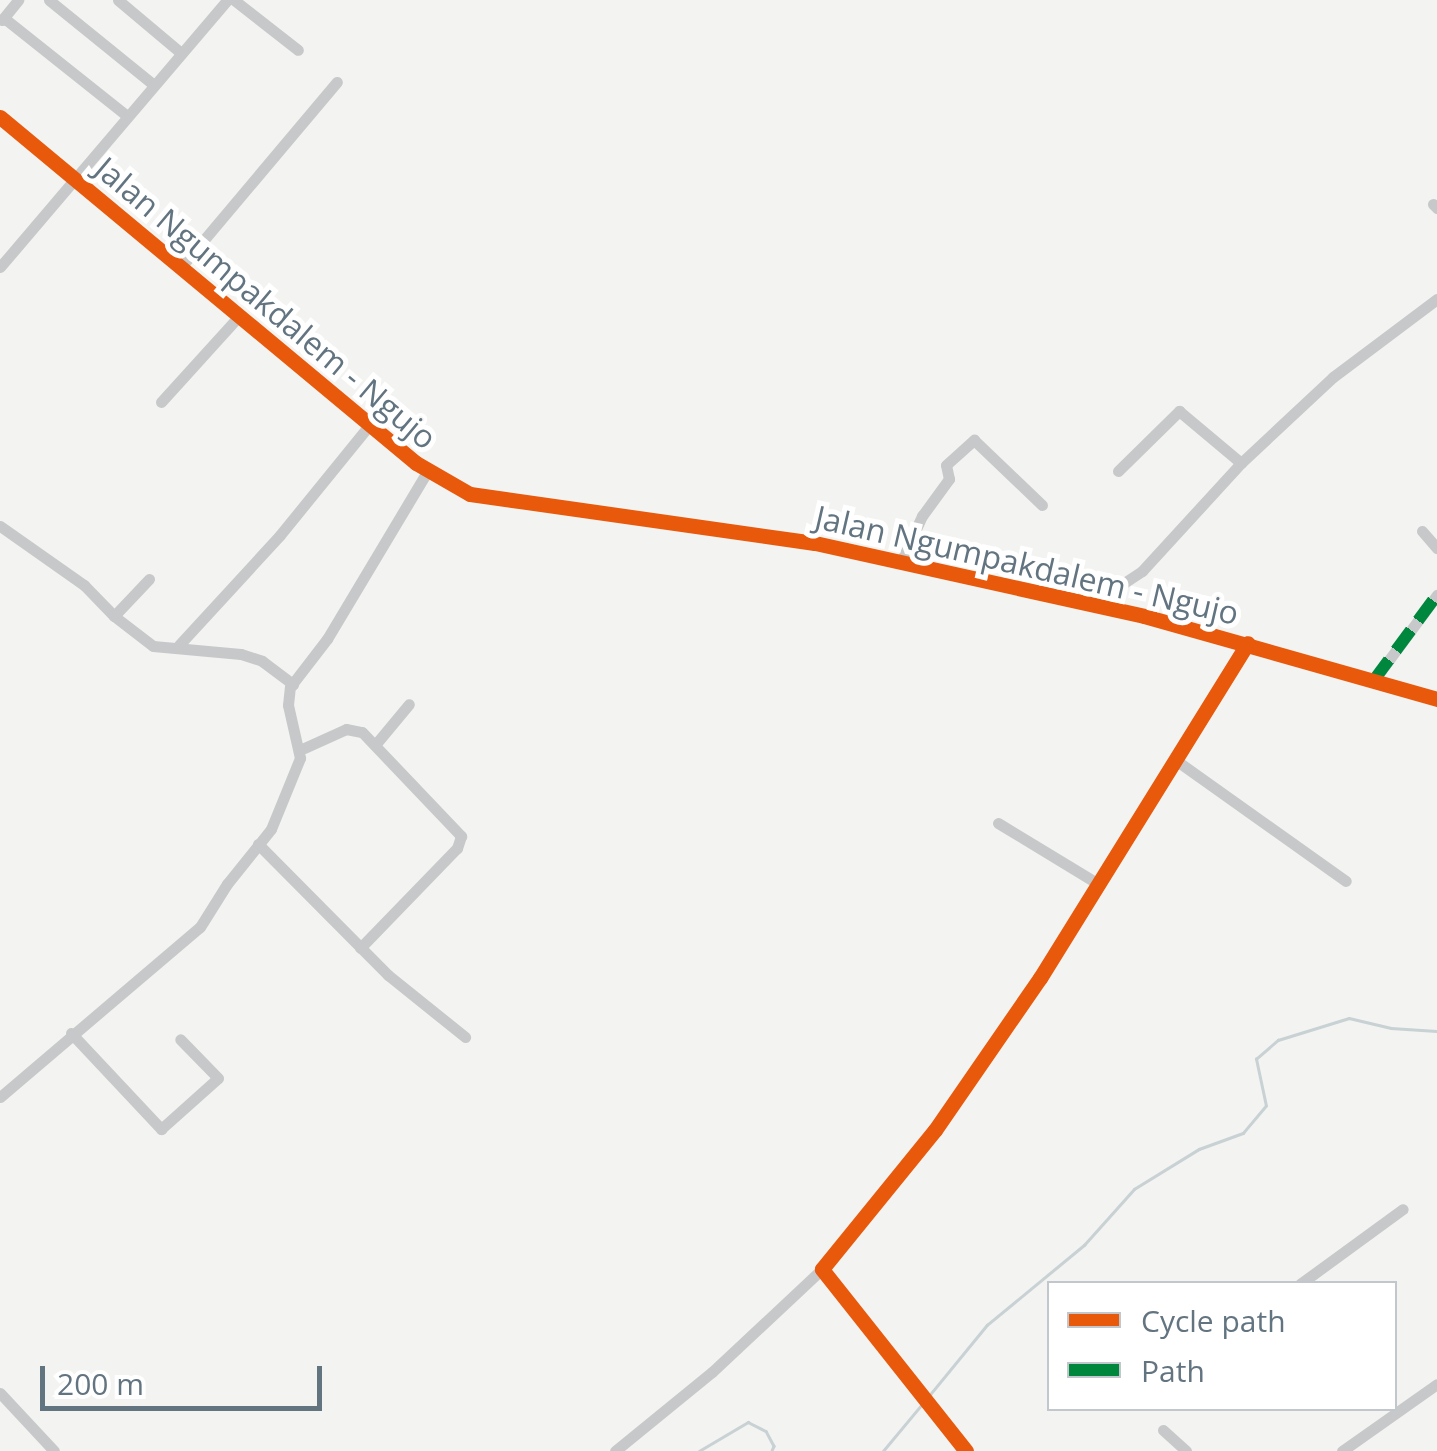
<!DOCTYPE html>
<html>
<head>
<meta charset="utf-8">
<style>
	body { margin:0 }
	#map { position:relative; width:1437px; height:1451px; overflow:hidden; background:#f3f3f1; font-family:"Open Sans",sans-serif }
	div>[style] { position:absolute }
	.stream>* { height:2.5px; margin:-1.25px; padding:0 1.25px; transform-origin:1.25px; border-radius:1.25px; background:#c8d1d3 }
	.minor>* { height:11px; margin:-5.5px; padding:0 5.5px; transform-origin:5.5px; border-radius:5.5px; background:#c7c8c9 }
	.quiet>* { height:12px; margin-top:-6px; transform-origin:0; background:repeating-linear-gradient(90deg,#00873e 0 25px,transparent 0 37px) }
	.cycleway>* { height:15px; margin:-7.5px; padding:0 7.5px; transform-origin:7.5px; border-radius:7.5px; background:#e8590c }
	span { translate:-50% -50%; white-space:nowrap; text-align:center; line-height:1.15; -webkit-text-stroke:10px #fff; paint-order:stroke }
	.street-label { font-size:32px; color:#637481 }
	.legend { position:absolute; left:1047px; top:1281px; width:350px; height:130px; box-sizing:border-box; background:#fff; border:2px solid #c1c7cd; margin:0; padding:12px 18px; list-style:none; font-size:30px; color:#637481 }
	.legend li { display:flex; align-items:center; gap:20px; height:50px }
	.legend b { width:50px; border:2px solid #c1c7cd }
	.scale { position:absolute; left:40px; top:1366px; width:282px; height:45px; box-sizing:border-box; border:5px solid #637481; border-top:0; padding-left:12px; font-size:30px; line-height:35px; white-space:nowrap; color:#637481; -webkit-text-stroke:8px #fff; paint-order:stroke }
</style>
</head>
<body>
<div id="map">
	<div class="stream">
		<i style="left:928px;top:1397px;width:93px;rotate:-50.7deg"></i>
		<i style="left:987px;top:1325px;width:126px;rotate:-39.5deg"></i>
		<i style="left:1084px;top:1245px;width:75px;rotate:-48.2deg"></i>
		<i style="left:1134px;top:1189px;width:76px;rotate:-31.6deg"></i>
		<i style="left:1199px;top:1149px;width:47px;rotate:-20deg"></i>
		<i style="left:1243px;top:1133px;width:35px;rotate:-50deg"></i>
		<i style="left:1266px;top:1106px;width:48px;rotate:-102deg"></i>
		<i style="left:1256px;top:1059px;width:29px;rotate:-41deg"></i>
		<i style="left:1278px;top:1040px;width:74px;rotate:-17.2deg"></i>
		<i style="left:1349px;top:1018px;width:43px;rotate:13.4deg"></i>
		<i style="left:1391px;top:1028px;width:46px;rotate:3.7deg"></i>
		<i style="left:699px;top:1451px;width:57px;rotate:-30.6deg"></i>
		<i style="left:748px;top:1422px;width:20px;rotate:27deg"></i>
		<i style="left:766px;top:1431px;width:17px;rotate:62deg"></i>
		<i style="left:774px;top:1446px;width:5px;rotate:112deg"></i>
		<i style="left:883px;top:1451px;width:62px;rotate:-50.2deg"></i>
	</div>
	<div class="minor">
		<i style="left:49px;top:0;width:135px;rotate:39deg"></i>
		<i style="left:118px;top:0;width:82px;rotate:40.1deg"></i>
		<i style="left:234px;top:0;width:81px;rotate:38deg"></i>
		<i style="left:4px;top:18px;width:157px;rotate:38.5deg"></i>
		<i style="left:2px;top:20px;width:26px;rotate:-51deg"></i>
		<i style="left:0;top:117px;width:541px;rotate:39.75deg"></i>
		<i style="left:416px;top:463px;width:62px;rotate:29.9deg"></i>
		<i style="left:470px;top:494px;width:348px;rotate:8.1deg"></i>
		<i style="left:815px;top:543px;width:337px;rotate:12.5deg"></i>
		<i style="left:1144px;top:616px;width:305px;rotate:15.8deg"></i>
		<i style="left:1433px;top:204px;width:6px;rotate:45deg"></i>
		<i style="left:0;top:267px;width:350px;rotate:-49.6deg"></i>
		<i style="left:181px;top:267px;width:242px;rotate:-49.9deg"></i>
		<i style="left:161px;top:402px;width:118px;rotate:-47.8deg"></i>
		<i style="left:1118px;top:471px;width:86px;rotate:-44.5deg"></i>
		<i style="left:1179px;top:411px;width:81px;rotate:40deg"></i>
		<i style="left:0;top:526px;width:103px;rotate:35.1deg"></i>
		<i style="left:84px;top:585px;width:43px;rotate:45.9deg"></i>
		<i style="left:114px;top:616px;width:51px;rotate:-46.6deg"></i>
		<i style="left:1422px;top:531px;width:23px;rotate:49deg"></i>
		<i style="left:901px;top:562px;width:51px;rotate:-65.5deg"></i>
		<i style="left:922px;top:516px;width:46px;rotate:-53.9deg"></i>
		<i style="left:949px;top:479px;width:14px;rotate:-102deg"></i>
		<i style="left:946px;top:465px;width:38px;rotate:-42deg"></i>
		<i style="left:974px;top:440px;width:94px;rotate:43.7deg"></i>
		<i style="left:1092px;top:604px;width:60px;rotate:-33.4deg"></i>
		<i style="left:1142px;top:571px;width:147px;rotate:-47.5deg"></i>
		<i style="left:1241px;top:463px;width:126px;rotate:-43.1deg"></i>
		<i style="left:1333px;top:377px;width:130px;rotate:-36.9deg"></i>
		<i style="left:114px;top:616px;width:49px;rotate:37.6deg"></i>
		<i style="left:153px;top:646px;width:88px;rotate:5.2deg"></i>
		<i style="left:241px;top:654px;width:22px;rotate:18deg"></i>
		<i style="left:262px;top:661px;width:39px;rotate:37deg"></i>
		<i style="left:179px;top:645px;width:149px;rotate:-47.4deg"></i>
		<i style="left:280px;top:535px;width:144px;rotate:-50.9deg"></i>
		<i style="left:1374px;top:680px;width:106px;rotate:-53.5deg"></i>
		<i style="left:375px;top:745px;width:53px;rotate:-50.3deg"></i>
		<i style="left:302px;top:749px;width:48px;rotate:-24.4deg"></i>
		<i style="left:346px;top:729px;width:16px;rotate:11deg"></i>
		<i style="left:362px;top:732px;width:144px;rotate:46.4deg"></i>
		<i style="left:461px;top:836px;width:13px;rotate:108deg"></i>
		<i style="left:457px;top:848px;width:139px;rotate:134.1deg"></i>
		<i style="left:1177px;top:761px;width:207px;rotate:35.4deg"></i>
		<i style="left:998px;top:823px;width:119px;rotate:31.3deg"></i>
		<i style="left:258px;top:844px;width:185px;rotate:45.2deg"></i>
		<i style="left:388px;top:975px;width:99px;rotate:38.8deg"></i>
		<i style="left:71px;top:1033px;width:132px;rotate:46.8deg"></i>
		<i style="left:161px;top:1129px;width:76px;rotate:-41.8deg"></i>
		<i style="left:218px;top:1078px;width:54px;rotate:-134.3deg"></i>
		<i style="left:0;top:1097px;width:262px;rotate:-40.4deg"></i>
		<i style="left:200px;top:927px;width:51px;rotate:-57.9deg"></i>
		<i style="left:227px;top:884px;width:70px;rotate:-51.3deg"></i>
		<i style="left:271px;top:829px;width:77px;rotate:-67.8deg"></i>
		<i style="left:300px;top:758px;width:54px;rotate:-102.8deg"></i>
		<i style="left:288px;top:705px;width:18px;rotate:-84deg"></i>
		<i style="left:290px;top:687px;width:61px;rotate:-52.4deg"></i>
		<i style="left:327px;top:639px;width:195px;rotate:-59.1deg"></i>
		<i style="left:1300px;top:1284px;width:127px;rotate:-36.1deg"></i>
		<i style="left:0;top:1393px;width:79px;rotate:47deg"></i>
		<i style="left:1163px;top:1430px;width:31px;rotate:42deg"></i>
		<i style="left:615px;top:1451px;width:125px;rotate:-39.2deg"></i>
		<i style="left:712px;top:1372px;width:151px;rotate:-43.1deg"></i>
		<i style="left:966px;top:1451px;width:232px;rotate:-128.4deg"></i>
		<i style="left:822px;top:1269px;width:179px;rotate:-50.9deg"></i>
		<i style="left:935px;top:1130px;width:185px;rotate:-55.4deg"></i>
		<i style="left:1040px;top:978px;width:394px;rotate:-58.2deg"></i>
		<i style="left:1342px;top:1451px;width:116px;rotate:-35.2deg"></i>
	</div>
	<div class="quiet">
		<i style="left:1374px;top:680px;width:106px;rotate:-53.5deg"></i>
	</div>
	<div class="cycleway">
		<i style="left:0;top:117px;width:541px;rotate:39.75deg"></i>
		<i style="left:416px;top:463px;width:62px;rotate:29.9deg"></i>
		<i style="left:470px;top:494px;width:348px;rotate:8.1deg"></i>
		<i style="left:815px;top:543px;width:337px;rotate:12.5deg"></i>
		<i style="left:1144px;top:616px;width:305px;rotate:15.8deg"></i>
		<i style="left:966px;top:1451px;width:232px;rotate:-128.4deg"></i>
		<i style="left:822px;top:1269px;width:179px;rotate:-50.9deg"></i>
		<i style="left:935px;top:1130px;width:185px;rotate:-55.4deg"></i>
		<i style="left:1040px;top:978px;width:394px;rotate:-58.2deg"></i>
	</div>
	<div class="street-label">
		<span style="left:266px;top:303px;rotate:40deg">Jalan Ngumpakdalem - Ngujo</span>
		<span style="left:1027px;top:565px;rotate:13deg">Jalan Ngumpakdalem - Ngujo</span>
	</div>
	<ul class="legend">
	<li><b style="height:12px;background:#e8590c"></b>Cycle path</li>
	<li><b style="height:12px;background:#00873e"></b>Path</li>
	</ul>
	<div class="scale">200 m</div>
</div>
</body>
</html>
